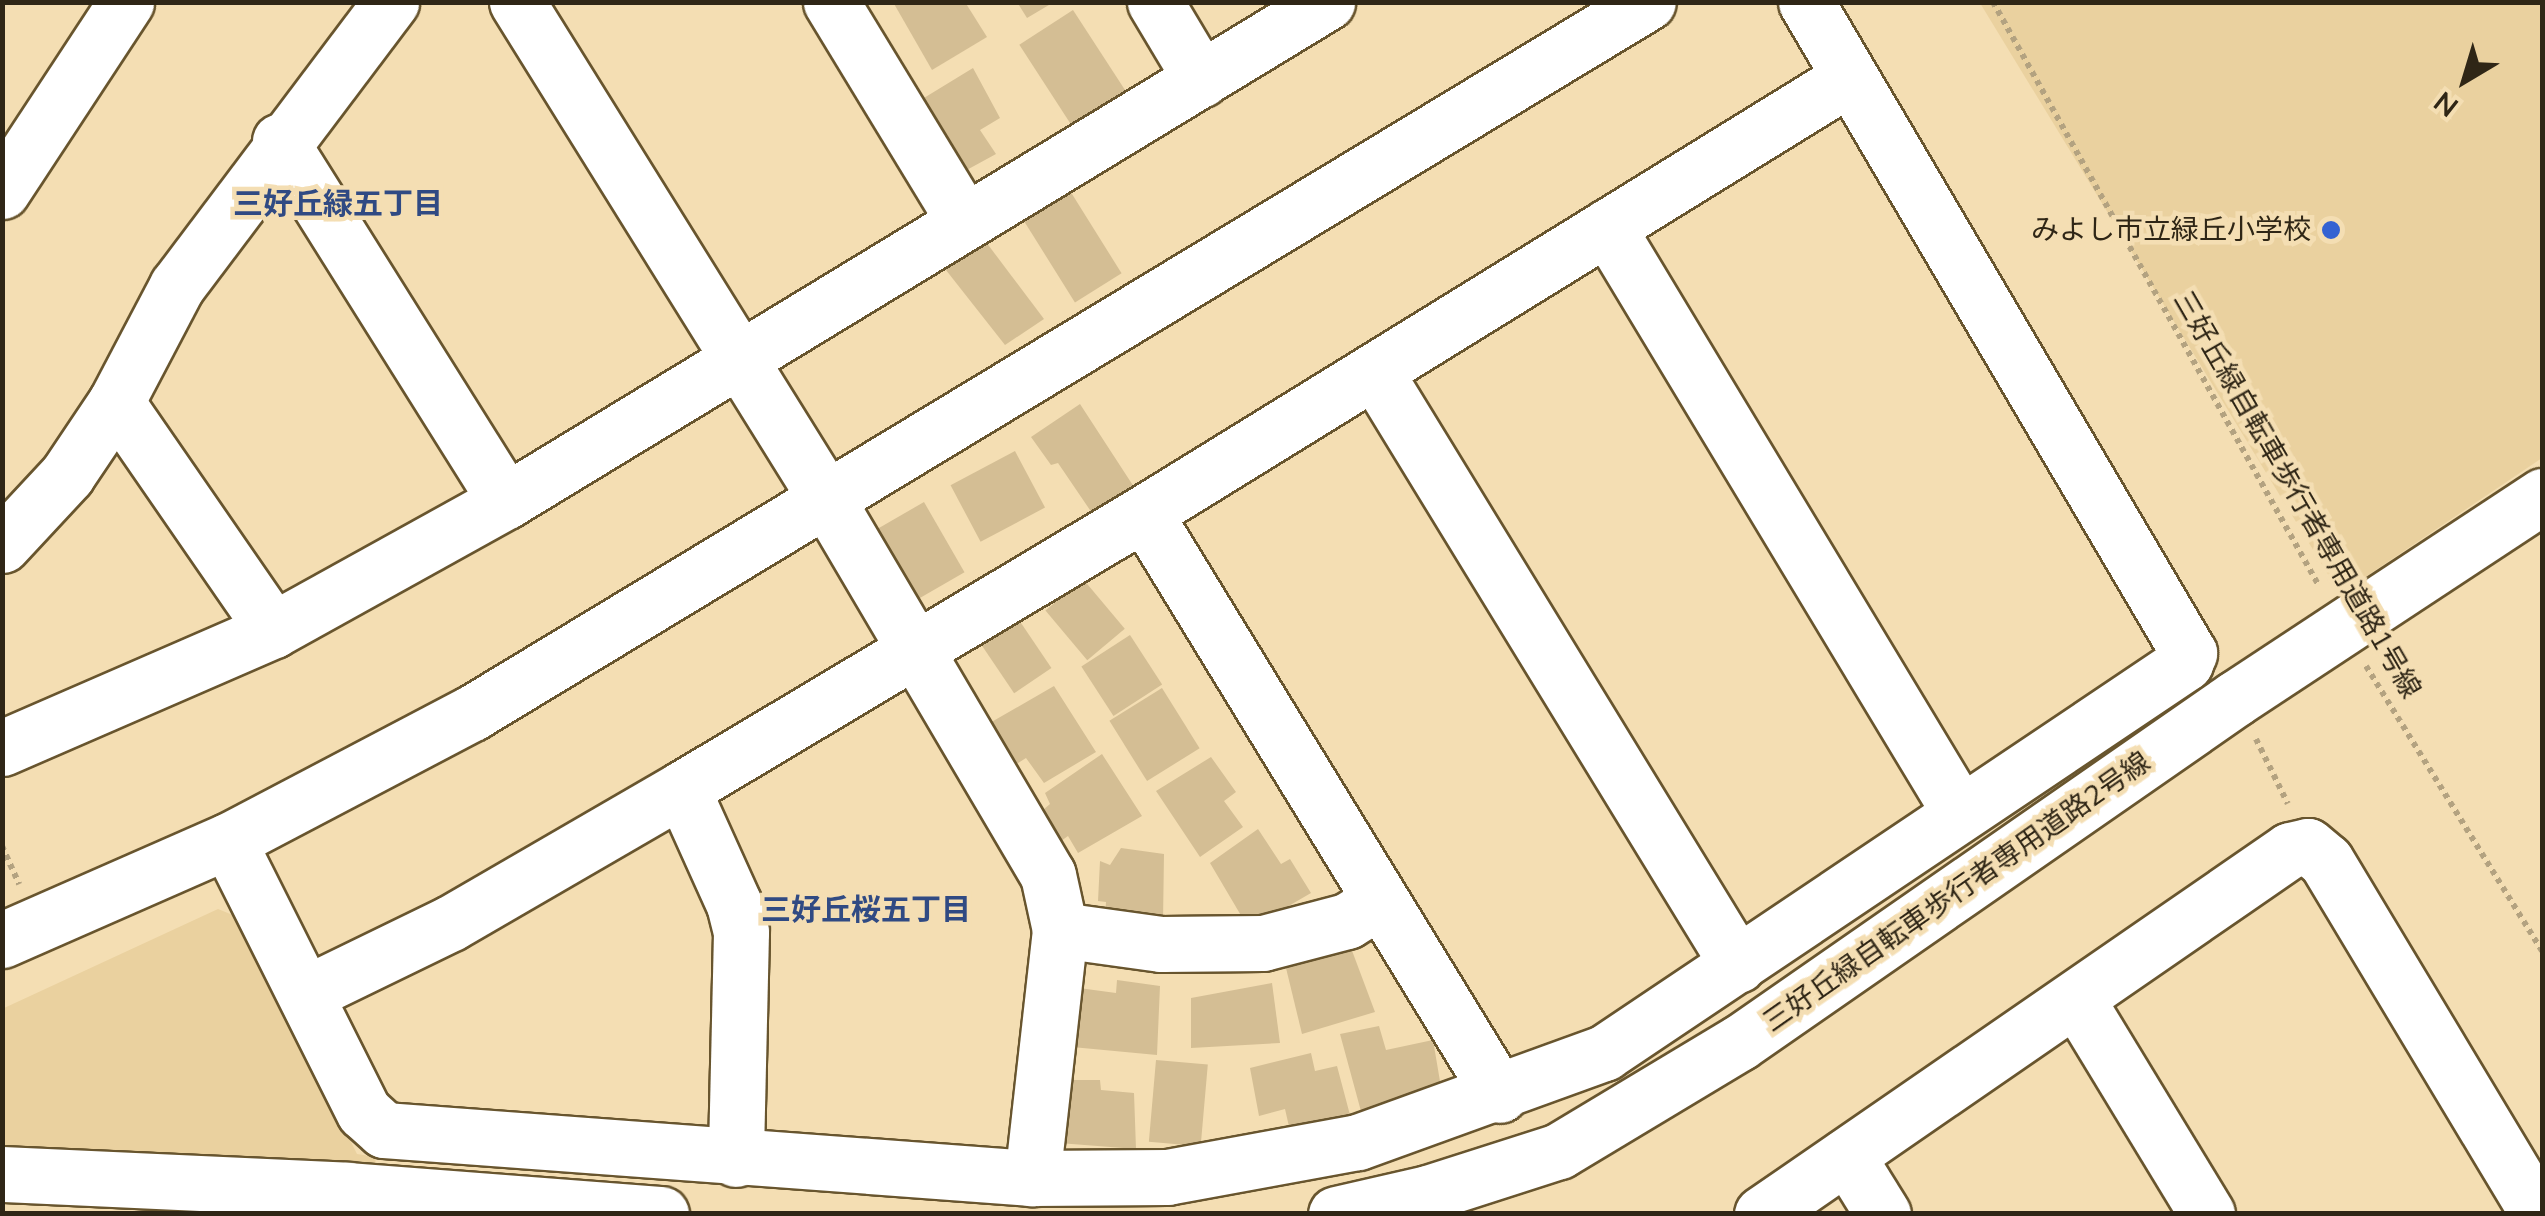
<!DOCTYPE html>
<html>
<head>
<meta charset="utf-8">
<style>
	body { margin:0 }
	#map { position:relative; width:2545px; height:1216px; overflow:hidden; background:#f4deb3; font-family:"Nunito Sans","Noto Sans JP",sans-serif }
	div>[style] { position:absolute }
	.built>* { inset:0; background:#ead19f }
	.building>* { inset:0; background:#d4be94; transform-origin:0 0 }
	.path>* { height:6px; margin-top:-3px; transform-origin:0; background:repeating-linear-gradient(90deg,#b3a280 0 5px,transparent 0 10px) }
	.roads { filter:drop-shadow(2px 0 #68552e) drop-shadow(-2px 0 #68552e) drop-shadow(0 2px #68552e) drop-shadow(0 -2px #68552e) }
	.minor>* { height:55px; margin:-27.5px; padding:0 27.5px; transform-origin:27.5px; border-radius:27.5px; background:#fff }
	.dots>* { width:28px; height:28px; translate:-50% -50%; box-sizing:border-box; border:5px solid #f4deb3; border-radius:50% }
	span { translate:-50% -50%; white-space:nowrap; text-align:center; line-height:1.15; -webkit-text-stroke:9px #f4deb3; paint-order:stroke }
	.poi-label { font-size:28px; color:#2f2616 }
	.right { translate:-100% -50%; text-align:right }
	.street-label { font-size:28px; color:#2f2616 }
	.neighbourhood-label { font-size:30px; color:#304a83; font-weight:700 }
	.frame { position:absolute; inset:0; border:5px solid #2f2616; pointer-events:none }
	.north { position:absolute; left:2415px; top:30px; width:100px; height:100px; -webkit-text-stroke:8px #f4deb3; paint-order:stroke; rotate:218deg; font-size:28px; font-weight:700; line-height:40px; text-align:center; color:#2f2616 }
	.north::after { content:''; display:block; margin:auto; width:35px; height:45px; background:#2f2616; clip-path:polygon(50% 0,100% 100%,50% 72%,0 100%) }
</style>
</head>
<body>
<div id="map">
	<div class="built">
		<i style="clip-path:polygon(1980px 3px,2542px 3px,2542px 458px,2340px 594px)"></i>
		<i style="clip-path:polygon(218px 909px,240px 918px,357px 1154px,376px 1157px,373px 1181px,3px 1152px,2px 1009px)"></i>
	</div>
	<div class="building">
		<i style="clip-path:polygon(893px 2px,965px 2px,987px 37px,932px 70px)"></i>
		<i style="clip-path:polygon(1017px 2px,1054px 2px,1027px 18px)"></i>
		<i style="left:1073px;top:10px;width:111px;height:64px;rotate:57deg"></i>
		<i style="clip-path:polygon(973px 68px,1000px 118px,980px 130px,996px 154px,963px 172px,919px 101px)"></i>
		<i style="left:1067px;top:186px;width:103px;height:55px;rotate:58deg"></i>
		<i style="clip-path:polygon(986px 242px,1044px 319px,1005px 345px,942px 265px)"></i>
		<i style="clip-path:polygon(1080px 404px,1134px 487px,1092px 513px,1058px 463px,1051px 465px,1031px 437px)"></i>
		<i style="left:1015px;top:451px;width:64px;height:73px;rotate:62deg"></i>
		<i style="left:924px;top:502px;width:81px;height:59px;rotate:60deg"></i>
		<i style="left:1083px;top:579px;width:65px;height:49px;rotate:50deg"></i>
		<i style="left:1019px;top:620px;width:58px;height:45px;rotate:56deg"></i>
		<i style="left:1130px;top:635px;width:59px;height:58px;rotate:57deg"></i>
		<i style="clip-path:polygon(1054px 686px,1096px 752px,1044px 783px,1026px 758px,1015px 765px,988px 724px)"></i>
		<i style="left:1162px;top:688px;width:71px;height:62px;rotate:58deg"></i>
		<i style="clip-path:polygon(1102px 754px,1142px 816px,1078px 853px,1068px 836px,1061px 841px,1043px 810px,1050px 804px,1045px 793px)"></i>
		<i style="clip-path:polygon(1211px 757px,1236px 792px,1224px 801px,1243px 827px,1200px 857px,1156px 791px)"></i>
		<i style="clip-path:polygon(1258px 829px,1281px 864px,1290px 859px,1311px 893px,1249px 929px,1210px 863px)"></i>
		<i style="clip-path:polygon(1121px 848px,1164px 854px,1163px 922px,1105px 918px,1106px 902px,1098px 901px,1100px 861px,1110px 865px)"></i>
		<i style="clip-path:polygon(1348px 940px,1375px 1012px,1302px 1034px,1286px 968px)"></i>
		<i style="clip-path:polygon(1117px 980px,1160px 986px,1157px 1055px,1072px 1047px,1079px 988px,1116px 993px)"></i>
		<i style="clip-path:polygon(1272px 983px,1280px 1043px,1191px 1048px,1191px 998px)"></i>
		<i style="clip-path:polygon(1379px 1026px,1386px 1050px,1433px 1040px,1443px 1099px,1362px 1115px,1340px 1034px)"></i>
		<i style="clip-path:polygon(1311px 1053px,1315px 1071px,1337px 1066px,1350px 1115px,1290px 1131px,1285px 1109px,1259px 1116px,1250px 1068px)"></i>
		<i style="left:1156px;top:1060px;width:52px;height:82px;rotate:5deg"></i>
		<i style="clip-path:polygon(1059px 1080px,1100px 1080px,1101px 1090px,1134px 1093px,1136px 1149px,1059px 1143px)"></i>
	</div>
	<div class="path">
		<i style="left:1993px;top:2px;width:669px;rotate:60.83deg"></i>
		<i style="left:2366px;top:666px;width:335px;rotate:58.3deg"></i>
		<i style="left:2256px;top:739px;width:72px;rotate:63.8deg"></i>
		<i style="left:2px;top:846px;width:42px;rotate:65.9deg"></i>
	</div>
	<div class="roads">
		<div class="minor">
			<i style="left:517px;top:2px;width:587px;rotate:58.1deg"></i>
			<i style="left:827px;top:500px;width:435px;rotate:59.5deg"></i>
			<i style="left:1048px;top:875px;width:56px;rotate:77.7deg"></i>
			<i style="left:1060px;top:930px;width:250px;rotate:96.4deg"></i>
			<i style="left:831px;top:2px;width:254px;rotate:58.7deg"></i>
			<i style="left:1155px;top:2px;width:90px;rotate:59.1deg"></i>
			<i style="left:280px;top:141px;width:425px;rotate:57.9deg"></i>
			<i style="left:2px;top:191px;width:226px;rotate:-56.7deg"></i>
			<i style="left:1607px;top:227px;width:682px;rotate:58.92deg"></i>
			<i style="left:1375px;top:372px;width:695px;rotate:58.53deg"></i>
			<i style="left:116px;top:402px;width:277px;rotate:55.4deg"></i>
			<i style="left:1144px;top:513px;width:682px;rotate:58.55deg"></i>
			<i style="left:2px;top:545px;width:96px;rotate:-47.1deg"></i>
			<i style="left:67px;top:475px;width:88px;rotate:-56.1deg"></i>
			<i style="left:116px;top:402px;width:131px;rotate:-62.3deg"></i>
			<i style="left:177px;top:286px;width:356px;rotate:-53deg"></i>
			<i style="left:2px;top:748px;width:296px;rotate:-23.5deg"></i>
			<i style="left:273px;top:630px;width:266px;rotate:-29deg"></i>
			<i style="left:506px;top:501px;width:961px;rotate:-31.29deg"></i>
			<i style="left:682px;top:789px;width:126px;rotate:65.7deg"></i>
			<i style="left:734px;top:904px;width:29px;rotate:76deg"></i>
			<i style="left:741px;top:932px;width:227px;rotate:91.3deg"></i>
			<i style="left:228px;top:841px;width:303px;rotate:63.4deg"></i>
			<i style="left:364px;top:1112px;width:27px;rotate:42deg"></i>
			<i style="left:384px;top:1130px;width:650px;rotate:4.24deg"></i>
			<i style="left:1032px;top:1178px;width:135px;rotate:-0.4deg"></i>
			<i style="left:1167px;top:1177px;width:194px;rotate:-10.4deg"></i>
			<i style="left:1358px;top:1142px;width:262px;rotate:-19.9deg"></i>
			<i style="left:1604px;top:1053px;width:700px;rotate:-33.87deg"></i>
			<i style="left:2185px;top:663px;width:11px;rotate:-68deg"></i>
			<i style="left:2189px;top:653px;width:755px;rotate:-120.47deg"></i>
			<i style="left:1060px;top:930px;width:102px;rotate:7.9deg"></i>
			<i style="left:1161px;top:944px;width:102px;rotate:-0.6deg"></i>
			<i style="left:1263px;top:943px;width:87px;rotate:-14.7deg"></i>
			<i style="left:1347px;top:921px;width:39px;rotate:-32deg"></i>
			<i style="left:2px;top:940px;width:247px;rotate:-23.7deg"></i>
			<i style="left:228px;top:841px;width:276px;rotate:-27.7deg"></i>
			<i style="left:472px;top:713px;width:1374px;rotate:-31.16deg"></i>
			<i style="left:307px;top:993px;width:160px;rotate:-25.9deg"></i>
			<i style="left:451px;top:923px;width:267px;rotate:-30.1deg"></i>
			<i style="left:682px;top:789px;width:538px;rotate:-30.85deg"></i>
			<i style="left:1144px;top:513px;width:828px;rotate:-31.68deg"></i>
			<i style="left:2077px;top:1000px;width:250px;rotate:58.7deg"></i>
			<i style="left:1847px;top:1156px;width:68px;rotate:58.2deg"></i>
			<i style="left:2px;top:1174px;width:346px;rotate:2.6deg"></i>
			<i style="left:348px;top:1190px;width:314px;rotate:4.4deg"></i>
			<i style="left:1336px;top:1214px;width:94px;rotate:-12.9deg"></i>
			<i style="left:1428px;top:1193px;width:138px;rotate:-17.8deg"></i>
			<i style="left:1559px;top:1151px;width:210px;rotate:-31deg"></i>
			<i style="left:1739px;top:1043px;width:605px;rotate:-34.77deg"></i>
			<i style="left:2236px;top:698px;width:367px;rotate:-33.4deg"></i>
			<i style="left:1762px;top:1214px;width:641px;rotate:-34.58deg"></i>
			<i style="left:2290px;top:850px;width:18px;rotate:-13deg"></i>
			<i style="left:2308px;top:846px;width:23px;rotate:40deg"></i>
			<i style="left:2326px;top:861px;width:412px;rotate:59deg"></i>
		</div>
	</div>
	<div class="dots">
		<i style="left:2331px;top:230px;background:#3462d2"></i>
	</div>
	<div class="poi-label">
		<span class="right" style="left:2311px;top:230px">みよし市立緑丘小学校</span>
	</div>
	<div class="street-label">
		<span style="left:2297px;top:495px;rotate:60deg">三好丘緑自転車歩行者専用道路1号線</span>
		<span style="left:1957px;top:892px;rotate:-35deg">三好丘緑自転車歩行者専用道路2号線</span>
	</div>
	<div class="neighbourhood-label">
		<span style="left:338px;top:205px">三好丘緑五丁目</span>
		<span style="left:866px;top:911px">三好丘桜五丁目</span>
	</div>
	<div class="frame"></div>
	<div class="north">N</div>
</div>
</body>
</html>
